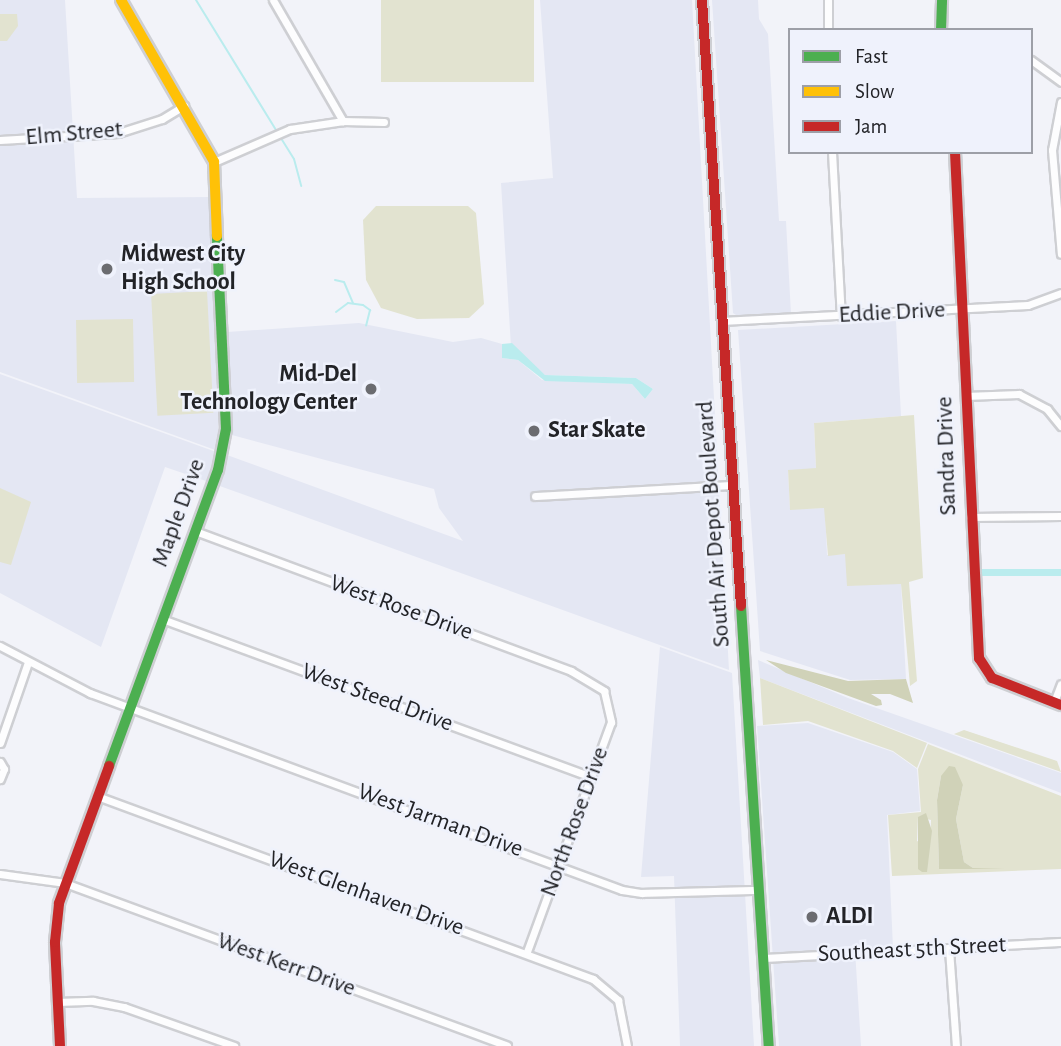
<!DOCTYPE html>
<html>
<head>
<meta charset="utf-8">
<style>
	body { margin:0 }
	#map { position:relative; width:1061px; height:1046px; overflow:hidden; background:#f2f3f9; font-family:"Alegreya Sans",sans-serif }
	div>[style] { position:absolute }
	.built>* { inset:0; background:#e4e7f3 }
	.green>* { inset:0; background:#e2e3d0; transform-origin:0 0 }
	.forest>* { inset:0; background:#d0d2b8 }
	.water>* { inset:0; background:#baecee; transform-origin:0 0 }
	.stream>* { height:2px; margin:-1px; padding:0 1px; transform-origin:1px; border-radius:1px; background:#baecee }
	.roads { filter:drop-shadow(2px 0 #cecfd3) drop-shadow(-2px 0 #cecfd3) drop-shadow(0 2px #cecfd3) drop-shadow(0 -2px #cecfd3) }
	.street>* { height:7px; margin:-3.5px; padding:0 3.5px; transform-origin:3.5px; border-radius:3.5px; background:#fdfdfe }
	.fast>* { height:10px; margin:-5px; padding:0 5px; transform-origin:5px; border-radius:5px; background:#4caf50 }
	.slow>* { height:10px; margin:-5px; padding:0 5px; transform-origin:5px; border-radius:5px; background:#ffc107 }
	.jam>* { height:10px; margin:-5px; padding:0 5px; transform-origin:5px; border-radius:5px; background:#c62828 }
	.dots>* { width:19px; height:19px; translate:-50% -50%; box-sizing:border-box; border:4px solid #eff2fc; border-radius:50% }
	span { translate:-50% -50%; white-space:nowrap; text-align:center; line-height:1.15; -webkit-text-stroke:5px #eff2fc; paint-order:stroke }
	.street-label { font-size:24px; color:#222327 }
	.poi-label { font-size:24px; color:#222327; font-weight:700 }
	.left { translate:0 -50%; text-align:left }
	.right { translate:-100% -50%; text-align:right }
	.legend { position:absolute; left:788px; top:28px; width:245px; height:126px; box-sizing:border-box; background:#eff2fc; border:2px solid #9d9fa7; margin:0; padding:9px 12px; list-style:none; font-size:21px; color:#222327 }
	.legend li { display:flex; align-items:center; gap:14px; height:35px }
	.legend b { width:35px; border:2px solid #9d9fa7 }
</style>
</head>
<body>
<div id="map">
	<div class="built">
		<i style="clip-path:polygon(0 0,65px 0,77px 198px,211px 197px,219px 341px,218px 451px,0 372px)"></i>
		<i style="clip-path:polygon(540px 0,692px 0,729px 670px,217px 485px,227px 455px,463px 541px,439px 508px,434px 489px,232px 435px,227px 332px,359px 323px,453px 342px,481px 338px,502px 344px,502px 358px,518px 360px,542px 380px,632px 384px,645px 399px,653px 389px,636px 378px,545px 375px,511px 347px,501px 183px,553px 178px)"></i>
		<i style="clip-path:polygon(712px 0,758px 0,759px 19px,768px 34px,779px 221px,786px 221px,791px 314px,739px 317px,733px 313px)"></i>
		<i style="clip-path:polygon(896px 321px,901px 416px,814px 423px,816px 469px,788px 471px,790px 509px,825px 508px,827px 555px,845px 554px,901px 584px,906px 679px,850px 680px,760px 651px,738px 330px)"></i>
		<i style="clip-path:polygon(0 374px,219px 453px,209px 482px,165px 467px,101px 647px,0 593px)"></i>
		<i style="clip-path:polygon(660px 647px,732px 673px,754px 1046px,680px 1046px,674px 876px,641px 877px)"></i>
		<i style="clip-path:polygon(758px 660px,848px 698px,1061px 773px,1061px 793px,760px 678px)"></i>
		<i style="clip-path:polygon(808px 723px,893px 752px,917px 769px,920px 811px,887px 815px,893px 948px,855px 950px,861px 1046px,779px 1046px,757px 726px)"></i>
	</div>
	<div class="green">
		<i style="left:381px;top:0;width:153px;height:82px"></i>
		<i style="clip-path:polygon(0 14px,17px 14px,18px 26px,7px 41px,0 41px)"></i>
		<i style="clip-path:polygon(376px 206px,468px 206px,476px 213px,484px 304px,469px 318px,417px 319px,381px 308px,366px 280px,363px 220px)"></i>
		<i style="left:207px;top:291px;width:122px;height:56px;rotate:87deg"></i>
		<i style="left:133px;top:319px;width:63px;height:57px;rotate:89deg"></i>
		<i style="clip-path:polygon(914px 415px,923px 578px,909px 582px,917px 681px,910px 686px,901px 584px,847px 586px,845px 554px,828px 556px,824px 508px,790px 510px,788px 470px,816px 468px,814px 423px)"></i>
		<i style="clip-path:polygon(0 488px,31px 502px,11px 565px,0 562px)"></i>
		<i style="clip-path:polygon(760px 678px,927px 743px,917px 768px,893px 751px,808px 721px,763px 725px)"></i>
		<i style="clip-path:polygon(964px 730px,1057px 761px,1061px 772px,954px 734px)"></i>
		<i style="clip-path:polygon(evenodd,928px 744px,1061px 796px,1061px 869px,892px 876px,888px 815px,921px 812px,918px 769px,928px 744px,941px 776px,963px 785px,956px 819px,964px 862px,973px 868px,1005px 867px,939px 869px,937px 800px,941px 776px,928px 744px,918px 817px,931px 820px,930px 847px,917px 841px,918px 817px)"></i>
	</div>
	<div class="forest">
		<i style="clip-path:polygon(766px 660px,848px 681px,906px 679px,913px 703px,890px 694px,871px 694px,881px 700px,882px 705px,876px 706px,786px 673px)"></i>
		<i style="clip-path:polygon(949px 766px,955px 767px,963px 785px,956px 819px,964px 862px,973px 868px,1005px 869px,939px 869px,937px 800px,941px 776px)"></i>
		<i style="clip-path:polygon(926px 813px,932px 831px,927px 872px,922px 872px,918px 869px,918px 817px)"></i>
	</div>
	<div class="water">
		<i style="clip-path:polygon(512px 343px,545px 375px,636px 378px,653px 389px,645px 399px,632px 384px,545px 381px,518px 360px,502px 358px,502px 344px)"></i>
		<i style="left:1061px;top:569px;width:7px;height:79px;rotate:90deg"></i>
	</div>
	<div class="stream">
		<i style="left:196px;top:0;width:153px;rotate:58.4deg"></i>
		<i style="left:279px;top:135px;width:28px;rotate:58deg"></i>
		<i style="left:294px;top:159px;width:28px;rotate:75deg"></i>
		<i style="left:335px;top:280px;width:9px;rotate:13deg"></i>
		<i style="left:344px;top:282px;width:23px;rotate:67deg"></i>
		<i style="left:336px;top:312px;width:15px;rotate:-37deg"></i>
		<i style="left:348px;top:303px;width:15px;rotate:8deg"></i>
		<i style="left:363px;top:305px;width:9px;rotate:36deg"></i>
		<i style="left:370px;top:310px;width:16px;rotate:104deg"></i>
	</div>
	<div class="roads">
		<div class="street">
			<i style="left:273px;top:0;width:140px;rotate:60deg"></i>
			<i style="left:828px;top:30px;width:30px;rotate:-90deg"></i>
			<i style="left:1031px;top:60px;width:37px;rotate:36deg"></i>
			<i style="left:1061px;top:102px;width:49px;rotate:100.6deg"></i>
			<i style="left:1052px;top:150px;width:104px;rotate:85.1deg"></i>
			<i style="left:0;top:140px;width:118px;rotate:-3.4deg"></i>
			<i style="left:118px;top:133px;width:46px;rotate:-17.7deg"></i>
			<i style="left:162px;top:119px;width:26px;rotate:-31deg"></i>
			<i style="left:832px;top:152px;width:164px;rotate:86.9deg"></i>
			<i style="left:214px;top:162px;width:83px;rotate:-23.5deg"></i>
			<i style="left:290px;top:129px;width:54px;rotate:-8.6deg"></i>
			<i style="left:343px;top:121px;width:41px;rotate:1.4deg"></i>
			<i style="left:721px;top:321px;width:307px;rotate:-3deg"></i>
			<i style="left:1028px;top:305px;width:35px;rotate:-20deg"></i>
			<i style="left:965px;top:396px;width:54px;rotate:-2.1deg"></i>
			<i style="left:1019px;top:394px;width:32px;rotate:28deg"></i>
			<i style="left:1047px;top:409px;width:22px;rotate:51deg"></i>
			<i style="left:535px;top:496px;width:197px;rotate:-3.2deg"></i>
			<i style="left:970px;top:517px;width:91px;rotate:-0.6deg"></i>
			<i style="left:195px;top:531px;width:401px;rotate:20.4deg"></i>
			<i style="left:571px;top:671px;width:39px;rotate:31deg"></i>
			<i style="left:604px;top:691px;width:32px;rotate:77deg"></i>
			<i style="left:611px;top:722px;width:245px;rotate:110.1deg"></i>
			<i style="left:162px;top:619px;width:458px;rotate:20.2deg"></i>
			<i style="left:0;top:646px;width:102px;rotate:27.6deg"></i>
			<i style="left:90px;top:693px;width:567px;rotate:20.32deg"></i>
			<i style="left:622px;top:890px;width:20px;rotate:9deg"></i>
			<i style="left:642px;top:893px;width:116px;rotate:-1.5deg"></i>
			<i style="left:1054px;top:702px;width:19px;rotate:-69deg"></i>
			<i style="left:0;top:743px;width:86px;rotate:-70.9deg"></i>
			<i style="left:0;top:762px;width:8px;rotate:60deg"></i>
			<i style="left:4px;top:769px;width:11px;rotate:112deg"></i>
			<i style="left:97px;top:796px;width:529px;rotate:20.25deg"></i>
			<i style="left:593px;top:979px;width:33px;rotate:40deg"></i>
			<i style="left:618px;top:1000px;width:47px;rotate:78.9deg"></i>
			<i style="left:0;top:874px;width:66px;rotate:7.9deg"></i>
			<i style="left:65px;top:883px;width:471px;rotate:20.2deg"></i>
			<i style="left:949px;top:949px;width:97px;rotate:85.9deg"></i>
			<i style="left:763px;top:958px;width:298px;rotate:-3.1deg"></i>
			<i style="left:57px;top:1002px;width:36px;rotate:-2deg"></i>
			<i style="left:93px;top:1001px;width:32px;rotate:11deg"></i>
			<i style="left:124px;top:1007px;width:117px;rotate:19.5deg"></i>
		</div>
		<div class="fast">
			<i style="left:941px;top:30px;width:30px;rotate:-88deg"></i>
			<i style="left:741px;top:606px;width:441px;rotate:86.4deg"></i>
			<i style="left:109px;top:766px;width:315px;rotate:-69.8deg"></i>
			<i style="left:218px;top:470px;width:42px;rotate:-79deg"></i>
			<i style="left:226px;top:429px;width:193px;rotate:-92.7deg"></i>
		</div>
		<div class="slow">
			<i style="left:121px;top:0;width:187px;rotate:60.1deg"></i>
			<i style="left:214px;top:162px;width:74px;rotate:87.7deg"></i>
		</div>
		<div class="jam">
			<i style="left:702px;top:0;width:607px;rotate:86.32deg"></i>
			<i style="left:955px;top:152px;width:507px;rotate:87.28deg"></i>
			<i style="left:979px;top:658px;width:24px;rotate:57deg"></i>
			<i style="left:992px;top:678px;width:74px;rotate:21.4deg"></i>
			<i style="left:60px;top:1046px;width:104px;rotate:-92.8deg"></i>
			<i style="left:55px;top:942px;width:39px;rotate:-84deg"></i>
			<i style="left:59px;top:903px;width:146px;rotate:-69.9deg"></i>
		</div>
	</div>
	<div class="dots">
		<i style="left:107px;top:269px;background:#6b6c70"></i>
		<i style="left:371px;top:389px;background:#6b6c70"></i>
		<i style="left:534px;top:431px;background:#6b6c70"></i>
		<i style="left:812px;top:917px;background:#6b6c70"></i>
	</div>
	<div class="street-label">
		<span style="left:74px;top:134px;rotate:-5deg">Elm Street</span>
		<span style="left:892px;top:313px;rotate:-3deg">Eddie Drive</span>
		<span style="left:947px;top:456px;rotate:-92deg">Sandra Drive</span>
		<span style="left:179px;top:513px;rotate:-70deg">Maple Drive</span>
		<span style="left:714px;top:524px;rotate:-94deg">South Air Depot Boulevard</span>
		<span style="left:401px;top:608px;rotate:20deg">West Rose Drive</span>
		<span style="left:377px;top:698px;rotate:20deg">West Steed Drive</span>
		<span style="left:440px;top:821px;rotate:20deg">West Jarman Drive</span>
		<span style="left:575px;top:822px;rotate:-70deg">North Rose Drive</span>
		<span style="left:366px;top:894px;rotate:20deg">West Glenhaven Drive</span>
		<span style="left:912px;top:950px;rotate:-3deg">Southeast 5th Street</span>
		<span style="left:286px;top:965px;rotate:20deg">West Kerr Drive</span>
	</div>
	<div class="poi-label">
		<span class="left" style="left:121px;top:269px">Midwest City<br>High School</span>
		<span class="right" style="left:357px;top:389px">Mid-Del<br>Technology Center</span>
		<span class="left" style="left:548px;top:431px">Star Skate</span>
		<span class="left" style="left:826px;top:917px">ALDI</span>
	</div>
	<ul class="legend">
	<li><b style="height:9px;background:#4caf50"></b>Fast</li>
	<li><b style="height:9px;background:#ffc107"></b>Slow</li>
	<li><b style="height:9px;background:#c62828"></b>Jam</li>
	</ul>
</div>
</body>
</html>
